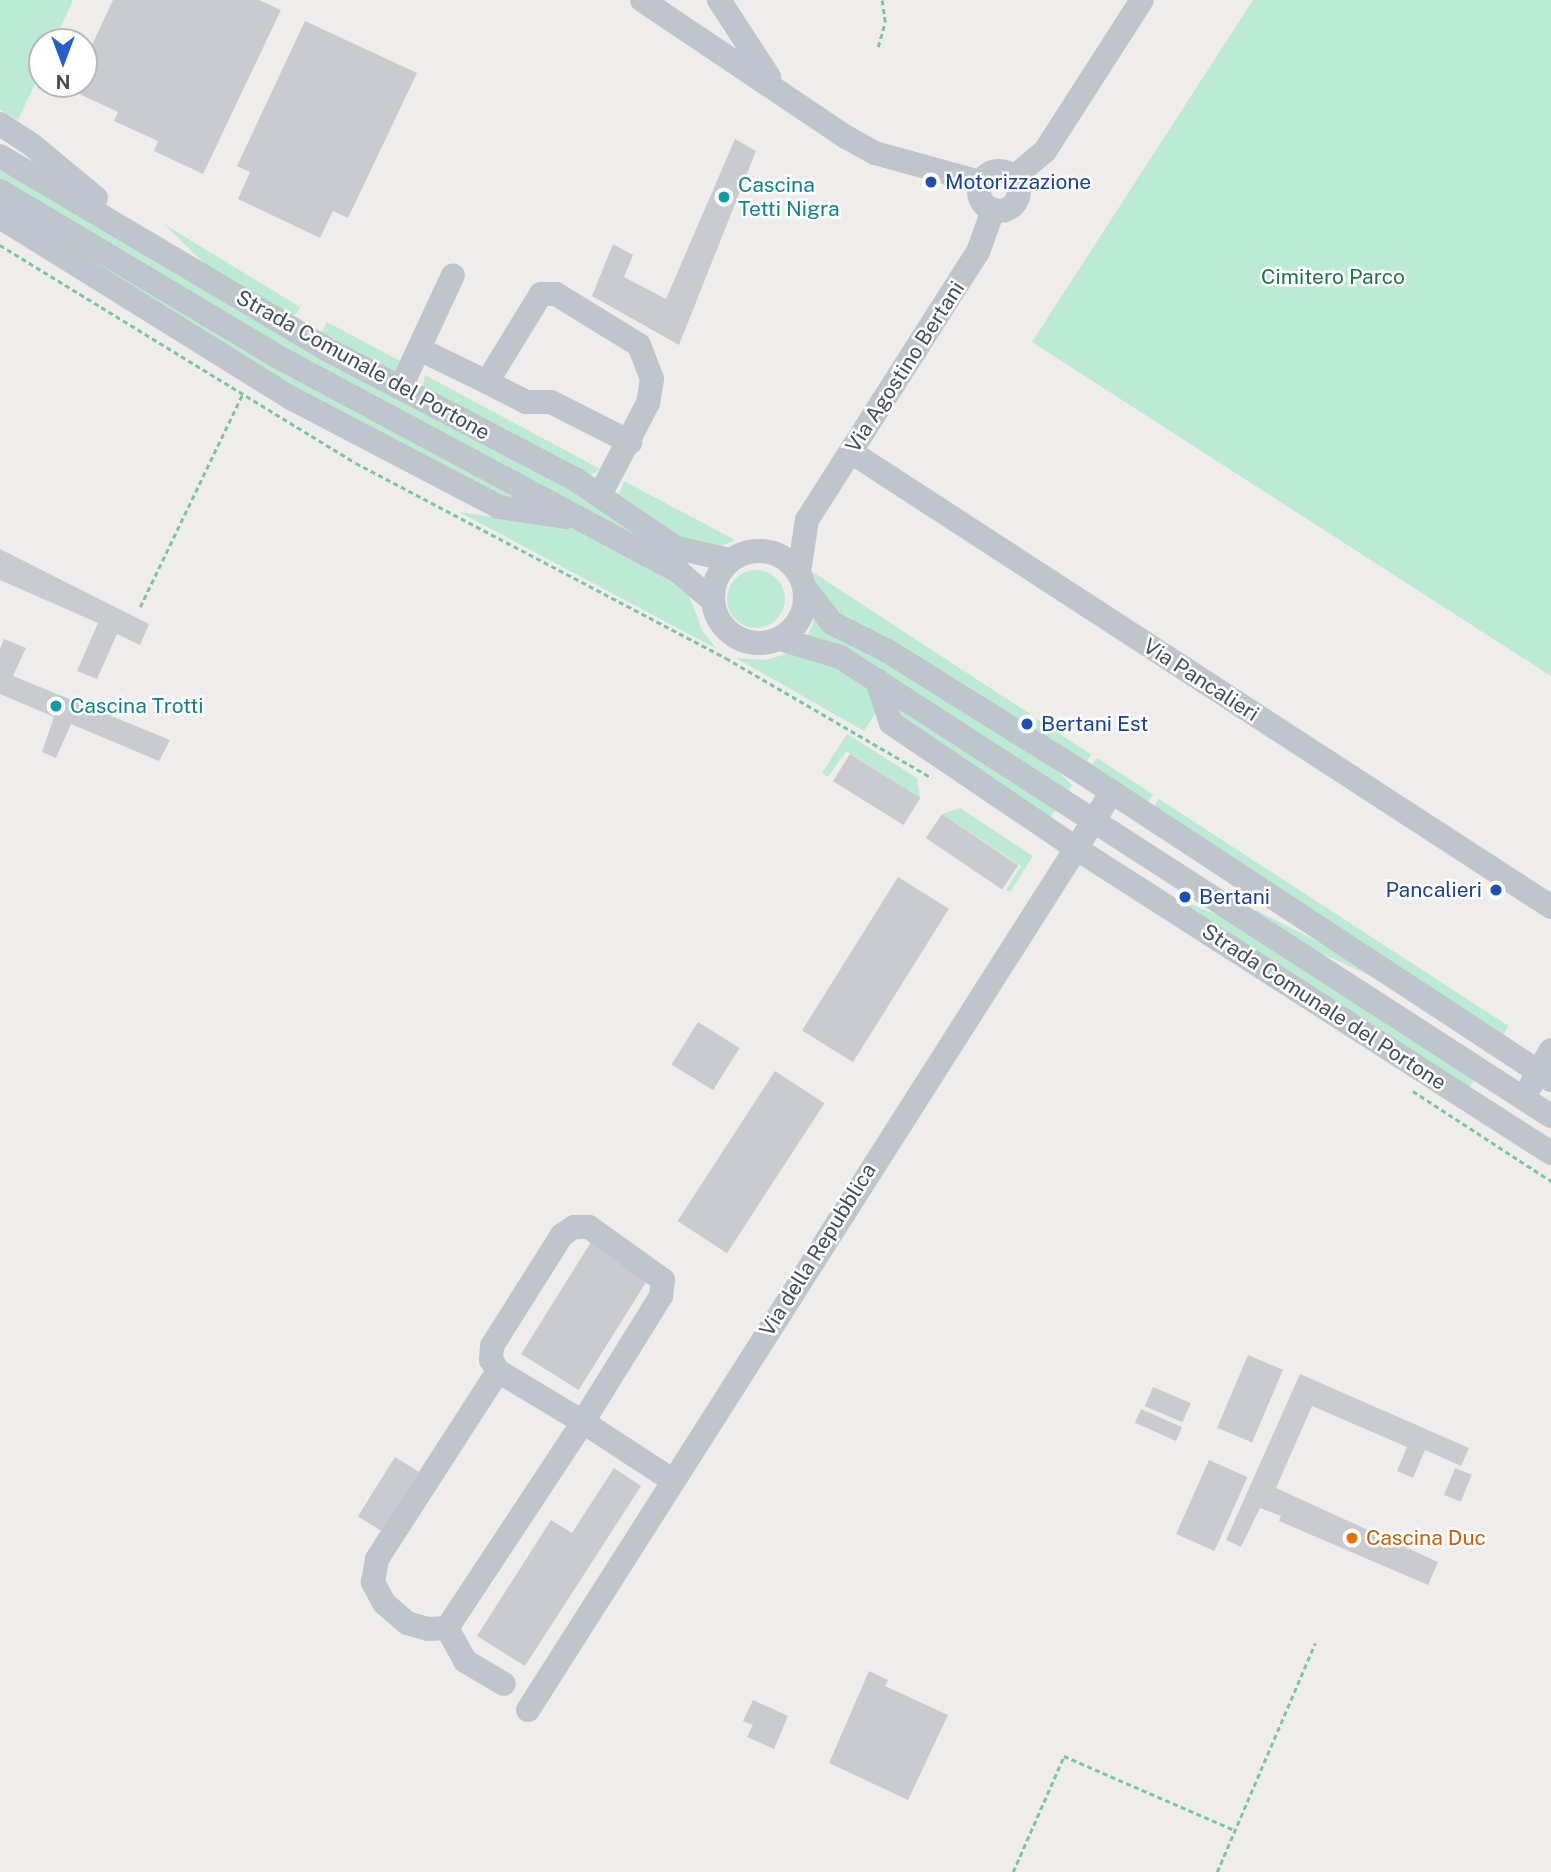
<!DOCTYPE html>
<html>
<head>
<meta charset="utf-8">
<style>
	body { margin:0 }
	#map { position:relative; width:1551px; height:1872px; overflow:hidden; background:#efecec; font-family:"Public Sans",sans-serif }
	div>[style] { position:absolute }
	.green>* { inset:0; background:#bdead3; transform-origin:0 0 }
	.round { border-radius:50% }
	.building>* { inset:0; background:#cacbd1; transform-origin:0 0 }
	.path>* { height:2.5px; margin-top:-1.25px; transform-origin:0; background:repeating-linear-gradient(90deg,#78c5a7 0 5px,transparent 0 8.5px) }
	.minor>* { height:24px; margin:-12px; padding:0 12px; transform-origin:12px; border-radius:12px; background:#bec5cd }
	.minor>.ring { margin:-12px; padding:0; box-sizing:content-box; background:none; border:24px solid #bec5cd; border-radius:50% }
	.dots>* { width:19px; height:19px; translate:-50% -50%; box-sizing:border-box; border:4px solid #fff; border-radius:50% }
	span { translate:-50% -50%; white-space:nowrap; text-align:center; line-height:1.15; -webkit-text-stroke:5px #fff; paint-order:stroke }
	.transit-label { font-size:21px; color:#164399 }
	.left { translate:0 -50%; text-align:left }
	.right { translate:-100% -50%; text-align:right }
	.culture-label { font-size:21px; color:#0d838f }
	.park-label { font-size:21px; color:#1e7251 }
	.street-label { font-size:21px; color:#464d58 }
	.food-label { font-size:21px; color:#c56008 }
	.north { position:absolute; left:28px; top:28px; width:70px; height:70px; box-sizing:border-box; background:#fff; border:2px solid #b5b8bc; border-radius:50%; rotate:180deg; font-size:19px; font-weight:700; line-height:28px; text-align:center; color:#464d58 }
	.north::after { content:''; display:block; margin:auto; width:24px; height:32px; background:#275ecd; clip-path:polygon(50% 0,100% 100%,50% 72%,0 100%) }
</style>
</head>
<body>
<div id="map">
	<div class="green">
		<i style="clip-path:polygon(0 0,73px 0,54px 42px,42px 42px,42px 68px,18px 120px,0 110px)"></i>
		<i style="clip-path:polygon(1253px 0,1551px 0,1551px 676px,1032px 342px)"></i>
		<i style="clip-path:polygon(0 166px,591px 499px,650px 544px,332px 377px,0 181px)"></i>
		<i style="clip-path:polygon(16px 220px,72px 244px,539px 508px,502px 504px,282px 386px)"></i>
		<i style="clip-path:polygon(164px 224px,300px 307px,296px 314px,291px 316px,214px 273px)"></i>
		<i style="left:327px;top:322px;width:85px;height:13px;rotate:28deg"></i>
		<i style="clip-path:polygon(425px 375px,600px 469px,588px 477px,423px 387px)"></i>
		<i style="clip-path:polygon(624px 481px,735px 540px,716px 548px,694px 546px,619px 494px)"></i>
		<i style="clip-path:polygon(459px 512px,580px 530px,687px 591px,703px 632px,717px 649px)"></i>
		<i class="round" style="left:727px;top:570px;width:58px;height:58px"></i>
		<i style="clip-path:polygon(811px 571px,1030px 714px,1021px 726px,845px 620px,821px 596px)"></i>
		<i style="clip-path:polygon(814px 620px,882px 657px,1060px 773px,1072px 785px,1067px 792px,832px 642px,808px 635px)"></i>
		<i style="clip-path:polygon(789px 653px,812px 657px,868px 684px,878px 709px,864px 731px,736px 658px,766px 660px)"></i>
		<i style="clip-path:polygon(891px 699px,1057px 808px,1049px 819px,902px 724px)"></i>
		<i style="left:1035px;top:718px;width:67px;height:9px;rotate:33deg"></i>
		<i style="clip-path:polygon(847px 734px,917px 778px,920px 798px,846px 751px,828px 777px,822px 773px)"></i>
		<i style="left:1097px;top:758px;width:67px;height:14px;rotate:33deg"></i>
		<i style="left:1159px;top:799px;width:417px;height:14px;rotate:33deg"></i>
		<i style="clip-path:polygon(960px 808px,1033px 856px,1010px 892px,1006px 890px,1021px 866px,942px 814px)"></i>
		<i style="clip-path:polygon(1186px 902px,1232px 921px,1475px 1079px,1467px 1090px,1183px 905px)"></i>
		<i style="clip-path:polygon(1256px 910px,1328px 947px,1373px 977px,1301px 944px,1253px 913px)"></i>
	</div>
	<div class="building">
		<i style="clip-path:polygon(113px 0,259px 0,281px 10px,203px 174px,154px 151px,158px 141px,114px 121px,118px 112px,71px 90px,73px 84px,84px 84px,84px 62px)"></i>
		<i style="clip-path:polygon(305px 21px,417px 73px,348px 218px,333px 211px,320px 238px,238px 199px,250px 172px,237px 166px)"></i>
		<i style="clip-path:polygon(735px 139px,756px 151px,679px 345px,592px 296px,613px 244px,633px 255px,624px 277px,666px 299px)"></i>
		<i style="clip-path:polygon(0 549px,149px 624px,140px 645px,117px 634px,97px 679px,77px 671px,98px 623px,0 580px)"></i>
		<i style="clip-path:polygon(4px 639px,26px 648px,13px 676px,170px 740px,159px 761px,71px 724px,56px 758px,42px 752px,54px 717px,0 694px,0 649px)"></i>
		<i style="left:850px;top:754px;width:83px;height:32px;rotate:32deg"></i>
		<i style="left:942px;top:814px;width:92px;height:29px;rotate:34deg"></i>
		<i style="left:898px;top:877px;width:60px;height:181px;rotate:32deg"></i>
		<i style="left:698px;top:1022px;width:49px;height:50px;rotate:32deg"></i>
		<i style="left:775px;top:1071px;width:59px;height:179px;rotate:33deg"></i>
		<i style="left:591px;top:1242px;width:68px;height:132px;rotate:32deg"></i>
		<i style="left:1248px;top:1355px;width:38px;height:79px;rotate:23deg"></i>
		<i style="clip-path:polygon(1300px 1374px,1469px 1448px,1461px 1466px,1425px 1450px,1413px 1478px,1397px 1471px,1407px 1447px,1312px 1406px,1276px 1488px,1438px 1562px,1428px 1585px,1279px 1521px,1281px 1516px,1260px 1508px,1241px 1547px,1226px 1540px)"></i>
		<i style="left:1153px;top:1387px;width:41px;height:21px;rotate:23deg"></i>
		<i style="left:1141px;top:1409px;width:45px;height:15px;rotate:24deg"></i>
		<i style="left:395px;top:1457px;width:28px;height:70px;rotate:32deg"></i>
		<i style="left:1209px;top:1460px;width:42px;height:81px;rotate:24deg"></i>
		<i style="clip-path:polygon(614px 1468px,641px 1486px,525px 1666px,477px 1636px,551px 1520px,572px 1533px)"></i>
		<i style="left:1455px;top:1468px;width:18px;height:29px;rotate:22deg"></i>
		<i style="clip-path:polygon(869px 1671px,888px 1680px,885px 1686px,948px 1715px,908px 1800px,829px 1763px)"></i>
		<i style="clip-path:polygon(753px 1700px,788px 1716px,774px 1749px,747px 1737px,753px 1725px,743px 1721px)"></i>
	</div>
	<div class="path">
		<i style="left:878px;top:47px;width:26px;rotate:-74deg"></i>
		<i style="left:885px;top:22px;width:22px;rotate:-98deg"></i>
		<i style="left:0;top:245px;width:417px;rotate:31.5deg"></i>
		<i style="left:356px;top:463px;width:418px;rotate:27.8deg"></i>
		<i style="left:726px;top:658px;width:238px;rotate:30.2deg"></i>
		<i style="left:140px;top:607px;width:235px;rotate:-64.3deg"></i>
		<i style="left:1413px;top:1091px;width:165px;rotate:33.1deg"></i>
		<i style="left:1013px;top:1872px;width:127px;rotate:-66.3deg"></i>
		<i style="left:1064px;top:1756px;width:185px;rotate:23.5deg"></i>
		<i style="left:1217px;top:1872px;width:249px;rotate:-66.8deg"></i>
	</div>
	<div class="minor">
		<i style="left:642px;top:0;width:246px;rotate:33.9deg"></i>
		<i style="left:846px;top:137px;width:33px;rotate:29deg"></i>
		<i style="left:875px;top:153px;width:109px;rotate:15.4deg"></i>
		<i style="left:719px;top:0;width:92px;rotate:57deg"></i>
		<i style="left:0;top:124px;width:38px;rotate:33deg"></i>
		<i style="left:32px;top:145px;width:83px;rotate:39.6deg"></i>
		<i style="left:0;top:156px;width:381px;rotate:30.6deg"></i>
		<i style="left:328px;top:350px;width:279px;rotate:27.6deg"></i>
		<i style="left:575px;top:479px;width:122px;rotate:34.3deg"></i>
		<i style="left:676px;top:548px;width:55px;rotate:12.5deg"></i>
		<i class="ring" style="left:979px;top:171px;width:16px;height:16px"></i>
		<i style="left:1014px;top:177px;width:40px;rotate:-40deg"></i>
		<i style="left:1045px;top:151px;width:179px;rotate:-57.3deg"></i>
		<i style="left:0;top:191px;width:328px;rotate:30.8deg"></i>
		<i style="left:282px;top:359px;width:451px;rotate:28.2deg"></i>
		<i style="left:679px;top:572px;width:45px;rotate:40.5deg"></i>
		<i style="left:0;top:217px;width:340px;rotate:31.9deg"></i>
		<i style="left:289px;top:397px;width:237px;rotate:27.6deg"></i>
		<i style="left:499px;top:507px;width:69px;rotate:8.4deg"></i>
		<i style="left:419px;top:349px;width:76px;rotate:25.9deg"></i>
		<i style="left:487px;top:382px;width:103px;rotate:-58.5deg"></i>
		<i style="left:541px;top:294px;width:15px"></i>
		<i style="left:556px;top:294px;width:97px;rotate:31.6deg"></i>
		<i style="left:639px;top:345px;width:36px;rotate:69deg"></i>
		<i style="left:652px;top:379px;width:24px;rotate:99deg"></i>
		<i style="left:648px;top:403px;width:104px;rotate:117.6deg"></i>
		<i style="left:487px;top:382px;width:44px;rotate:27.1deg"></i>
		<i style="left:526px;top:402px;width:25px"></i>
		<i style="left:551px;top:402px;width:89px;rotate:26.9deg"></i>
		<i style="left:401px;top:387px;width:123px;rotate:-65.1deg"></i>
		<i style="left:851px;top:452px;width:835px;rotate:33.02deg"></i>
		<i class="ring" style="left:713px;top:551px;width:68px;height:68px"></i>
		<i style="left:799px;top:572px;width:53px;rotate:-81.3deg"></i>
		<i style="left:807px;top:520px;width:318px;rotate:-57.5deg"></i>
		<i style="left:978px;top:252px;width:45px;rotate:-70.3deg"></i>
		<i style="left:805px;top:588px;width:44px;rotate:52.4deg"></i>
		<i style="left:832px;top:623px;width:60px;rotate:26.6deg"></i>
		<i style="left:886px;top:650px;width:232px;rotate:32deg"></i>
		<i style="left:1083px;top:773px;width:560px;rotate:33.26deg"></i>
		<i style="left:780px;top:639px;width:63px;rotate:16.7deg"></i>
		<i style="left:840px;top:657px;width:846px;rotate:32.85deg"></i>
		<i style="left:877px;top:680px;width:45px;rotate:72deg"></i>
		<i style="left:891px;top:723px;width:225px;rotate:34.1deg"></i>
		<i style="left:1077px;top:849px;width:563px;rotate:32.67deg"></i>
		<i style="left:1531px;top:1085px;width:40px;rotate:-60.3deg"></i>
		<i style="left:498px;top:1371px;width:13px;rotate:-122deg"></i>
		<i style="left:491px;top:1360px;width:14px;rotate:-86deg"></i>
		<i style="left:492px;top:1346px;width:131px;rotate:-57.8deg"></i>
		<i style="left:562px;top:1235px;width:14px;rotate:-34deg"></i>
		<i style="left:574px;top:1227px;width:15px"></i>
		<i style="left:589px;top:1227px;width:91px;rotate:35.6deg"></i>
		<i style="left:663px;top:1280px;width:16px;rotate:97deg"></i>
		<i style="left:661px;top:1296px;width:148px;rotate:121.8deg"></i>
		<i style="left:583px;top:1422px;width:247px;rotate:123.4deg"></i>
		<i style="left:447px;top:1628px;width:19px;rotate:177deg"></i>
		<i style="left:428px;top:1629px;width:22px;rotate:-164deg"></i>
		<i style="left:407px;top:1623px;width:30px;rotate:-139deg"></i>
		<i style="left:384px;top:1603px;width:24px;rotate:-118deg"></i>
		<i style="left:373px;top:1582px;width:23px;rotate:-80deg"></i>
		<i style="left:377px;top:1559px;width:224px;rotate:-57.2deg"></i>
		<i style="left:498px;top:1371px;width:99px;rotate:31deg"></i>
		<i style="left:583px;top:1422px;width:106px;rotate:33.1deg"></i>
		<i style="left:447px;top:1628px;width:38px;rotate:61deg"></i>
		<i style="left:465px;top:1661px;width:45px;rotate:30.5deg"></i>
		<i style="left:528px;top:1710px;width:1088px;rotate:-57.54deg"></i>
	</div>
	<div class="dots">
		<i style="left:931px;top:182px;background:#1a4fb4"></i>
		<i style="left:724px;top:197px;background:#0f9aa8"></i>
		<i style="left:56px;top:706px;background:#0f9aa8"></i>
		<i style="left:1027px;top:724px;background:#1a4fb4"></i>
		<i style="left:1496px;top:890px;background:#1a4fb4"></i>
		<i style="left:1185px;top:897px;background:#1a4fb4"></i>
		<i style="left:1352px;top:1538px;background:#e8710a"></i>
	</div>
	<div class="transit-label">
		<span class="left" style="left:945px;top:182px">Motorizzazione</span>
		<span class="left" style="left:1041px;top:724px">Bertani Est</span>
		<span class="right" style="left:1482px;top:890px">Pancalieri</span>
		<span class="left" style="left:1199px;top:897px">Bertani</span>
	</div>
	<div class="culture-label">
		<span class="left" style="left:738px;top:197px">Cascina<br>Tetti Nigra</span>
		<span class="left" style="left:70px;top:706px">Cascina Trotti</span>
	</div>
	<div class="park-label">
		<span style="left:1333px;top:277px">Cimitero Parco</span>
	</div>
	<div class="street-label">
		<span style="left:363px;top:365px;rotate:29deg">Strada Comunale del Portone</span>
		<span style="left:905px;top:367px;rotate:-57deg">Via Agostino Bertani</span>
		<span style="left:1201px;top:680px;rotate:33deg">Via Pancalieri</span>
		<span style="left:1324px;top:1007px;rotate:33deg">Strada Comunale del Portone</span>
		<span style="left:818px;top:1250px;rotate:-58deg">Via della Repubblica</span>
	</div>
	<div class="food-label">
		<span class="left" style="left:1366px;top:1538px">Cascina Duc</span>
	</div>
	<div class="north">N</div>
</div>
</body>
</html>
